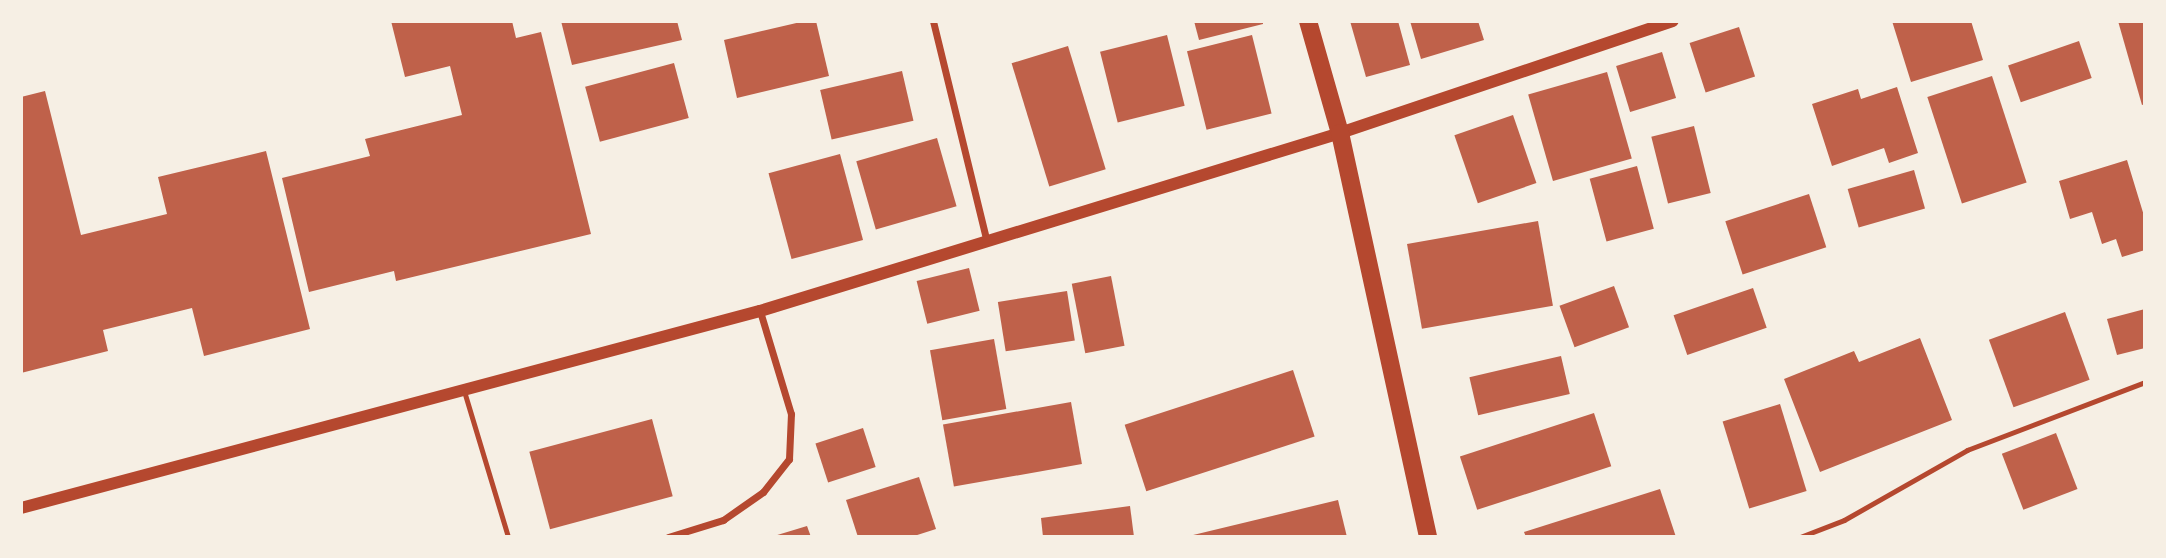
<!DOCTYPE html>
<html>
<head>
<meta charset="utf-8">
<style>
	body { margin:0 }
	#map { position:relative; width:2166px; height:558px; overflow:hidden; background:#f6efe4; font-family:"Fira Sans",sans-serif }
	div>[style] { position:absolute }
	.building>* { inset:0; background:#bf614a; transform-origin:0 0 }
	.service>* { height:5px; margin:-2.5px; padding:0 2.5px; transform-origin:2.5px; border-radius:2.5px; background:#b5482f }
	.minor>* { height:7px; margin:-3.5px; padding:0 3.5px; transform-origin:3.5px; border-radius:3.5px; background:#b5482f }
	.tertiary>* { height:12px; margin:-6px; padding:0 6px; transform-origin:6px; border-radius:6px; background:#b5482f }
	.primary>* { height:18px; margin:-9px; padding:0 9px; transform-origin:9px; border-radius:9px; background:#b5482f }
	span { translate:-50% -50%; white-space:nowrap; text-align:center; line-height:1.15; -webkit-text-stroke:5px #f6efe4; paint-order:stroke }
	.frame { position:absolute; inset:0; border:23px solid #f6efe4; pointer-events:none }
</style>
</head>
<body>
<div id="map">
	<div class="building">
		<i style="clip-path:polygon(391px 21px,512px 21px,516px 38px,541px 32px,591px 234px,396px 281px,394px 271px,309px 292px,282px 178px,370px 156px,365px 139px,462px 115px,450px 66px,405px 77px)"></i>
		<i style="clip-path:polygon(561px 21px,677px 21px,682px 40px,572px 65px)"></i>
		<i style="clip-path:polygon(805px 21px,816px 21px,829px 76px,737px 98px,724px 40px)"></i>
		<i style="clip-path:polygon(1194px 21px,1263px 21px,1263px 24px,1199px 40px)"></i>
		<i style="clip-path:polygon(1350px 21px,1398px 21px,1410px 65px,1366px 77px)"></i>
		<i style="clip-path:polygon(1410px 21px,1478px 21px,1484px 40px,1421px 59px)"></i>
		<i style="clip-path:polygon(1892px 21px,1971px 21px,1983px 60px,1911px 82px)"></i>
		<i style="clip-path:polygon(2118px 21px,2145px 21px,2145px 104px,2142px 105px)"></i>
		<i style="left:1739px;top:27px;width:52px;height:52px;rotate:72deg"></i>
		<i style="left:1167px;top:35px;width:73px;height:69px;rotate:76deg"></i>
		<i style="left:1252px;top:35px;width:81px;height:67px;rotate:76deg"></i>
		<i style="left:2079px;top:41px;width:39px;height:75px;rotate:71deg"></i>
		<i style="left:1068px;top:46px;width:129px;height:59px;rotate:73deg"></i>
		<i style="left:1662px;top:52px;width:48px;height:48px;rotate:73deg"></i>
		<i style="left:674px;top:63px;width:57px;height:92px;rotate:75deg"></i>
		<i style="left:902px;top:71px;width:51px;height:84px;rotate:77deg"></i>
		<i style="left:1607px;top:72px;width:90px;height:82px;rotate:74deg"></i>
		<i style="left:1992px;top:76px;width:112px;height:68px;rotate:72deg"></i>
		<i style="clip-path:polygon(1897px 87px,1918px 153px,1889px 163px,1884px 148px,1832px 166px,1812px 104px,1858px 89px,1861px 99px)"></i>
		<i style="clip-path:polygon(45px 91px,81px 235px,167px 214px,158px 177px,266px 151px,310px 329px,204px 356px,192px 308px,103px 330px,108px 351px,21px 373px,21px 97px)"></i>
		<i style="left:1513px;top:115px;width:72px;height:62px;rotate:71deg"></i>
		<i style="left:1694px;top:126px;width:69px;height:44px;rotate:76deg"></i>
		<i style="left:937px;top:138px;width:71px;height:84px;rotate:74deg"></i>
		<i style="left:840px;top:154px;width:89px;height:74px;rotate:75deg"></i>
		<i style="clip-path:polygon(2127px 160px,2145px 219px,2145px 250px,2122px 257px,2116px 239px,2102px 244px,2092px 212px,2070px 219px,2059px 181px)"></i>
		<i style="left:1637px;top:166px;width:65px;height:49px;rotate:75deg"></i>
		<i style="left:1914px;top:170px;width:40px;height:69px;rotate:74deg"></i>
		<i style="left:1809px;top:194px;width:56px;height:88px;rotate:72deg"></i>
		<i style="left:1538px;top:221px;width:86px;height:133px;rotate:80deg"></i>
		<i style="left:969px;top:268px;width:44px;height:54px;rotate:76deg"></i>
		<i style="left:1111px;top:276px;width:71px;height:40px;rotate:79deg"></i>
		<i style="left:1614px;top:286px;width:44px;height:58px;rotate:70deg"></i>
		<i style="left:1753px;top:288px;width:42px;height:84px;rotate:71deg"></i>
		<i style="left:1067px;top:291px;width:50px;height:70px;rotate:81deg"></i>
		<i style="clip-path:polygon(2145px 309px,2145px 348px,2117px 355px,2107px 319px)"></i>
		<i style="left:2065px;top:312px;width:72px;height:81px;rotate:70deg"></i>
		<i style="clip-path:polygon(1920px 338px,1952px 420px,1820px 472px,1784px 379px,1854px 351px,1859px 362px)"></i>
		<i style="left:994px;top:339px;width:71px;height:65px;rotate:80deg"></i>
		<i style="left:1561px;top:356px;width:39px;height:94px;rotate:77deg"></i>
		<i style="left:1293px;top:370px;width:70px;height:177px;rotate:72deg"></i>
		<i style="left:1071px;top:402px;width:63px;height:130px;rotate:80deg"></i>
		<i style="left:1780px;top:404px;width:91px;height:60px;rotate:73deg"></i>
		<i style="left:1594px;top:413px;width:56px;height:141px;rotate:72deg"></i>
		<i style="left:652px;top:419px;width:80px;height:127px;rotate:75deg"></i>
		<i style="left:863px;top:428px;width:41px;height:50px;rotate:72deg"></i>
		<i style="left:2056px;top:433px;width:60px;height:58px;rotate:69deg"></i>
		<i style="clip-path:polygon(919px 477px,936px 529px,911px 537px,858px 537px,846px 500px)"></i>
		<i style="clip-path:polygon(1660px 489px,1676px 537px,1526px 537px,1524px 532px)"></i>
		<i style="clip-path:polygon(1338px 500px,1347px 537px,1189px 537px,1189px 536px)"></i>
		<i style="clip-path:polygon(1130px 506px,1134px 537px,1043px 537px,1041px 518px)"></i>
		<i style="clip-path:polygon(807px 526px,811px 537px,774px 537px,774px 536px)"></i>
	</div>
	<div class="service">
		<i style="left:464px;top:391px;width:152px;rotate:73.2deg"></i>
		<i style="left:1800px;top:537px;width:47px;rotate:-21.1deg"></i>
		<i style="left:1844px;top:520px;width:142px;rotate:-29.6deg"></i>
		<i style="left:1967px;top:450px;width:191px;rotate:-20.9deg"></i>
	</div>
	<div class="minor">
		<i style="left:933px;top:21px;width:223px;rotate:76.3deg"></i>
		<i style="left:668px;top:537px;width:58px;rotate:-17.2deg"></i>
		<i style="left:723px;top:520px;width:49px;rotate:-35deg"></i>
		<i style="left:763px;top:492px;width:42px;rotate:-51.8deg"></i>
		<i style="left:789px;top:459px;width:45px;rotate:-87.5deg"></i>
		<i style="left:791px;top:414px;width:108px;rotate:-106.8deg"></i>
	</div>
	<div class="tertiary">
		<i style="left:21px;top:508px;width:765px;rotate:-14.93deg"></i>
		<i style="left:760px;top:311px;width:607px;rotate:-17.06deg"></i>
		<i style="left:1340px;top:133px;width:351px;rotate:-18.6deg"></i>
	</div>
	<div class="primary">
		<i style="left:1308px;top:21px;width:116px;rotate:74.1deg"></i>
		<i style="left:1340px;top:133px;width:413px;rotate:77.7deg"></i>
	</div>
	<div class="frame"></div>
</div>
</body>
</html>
